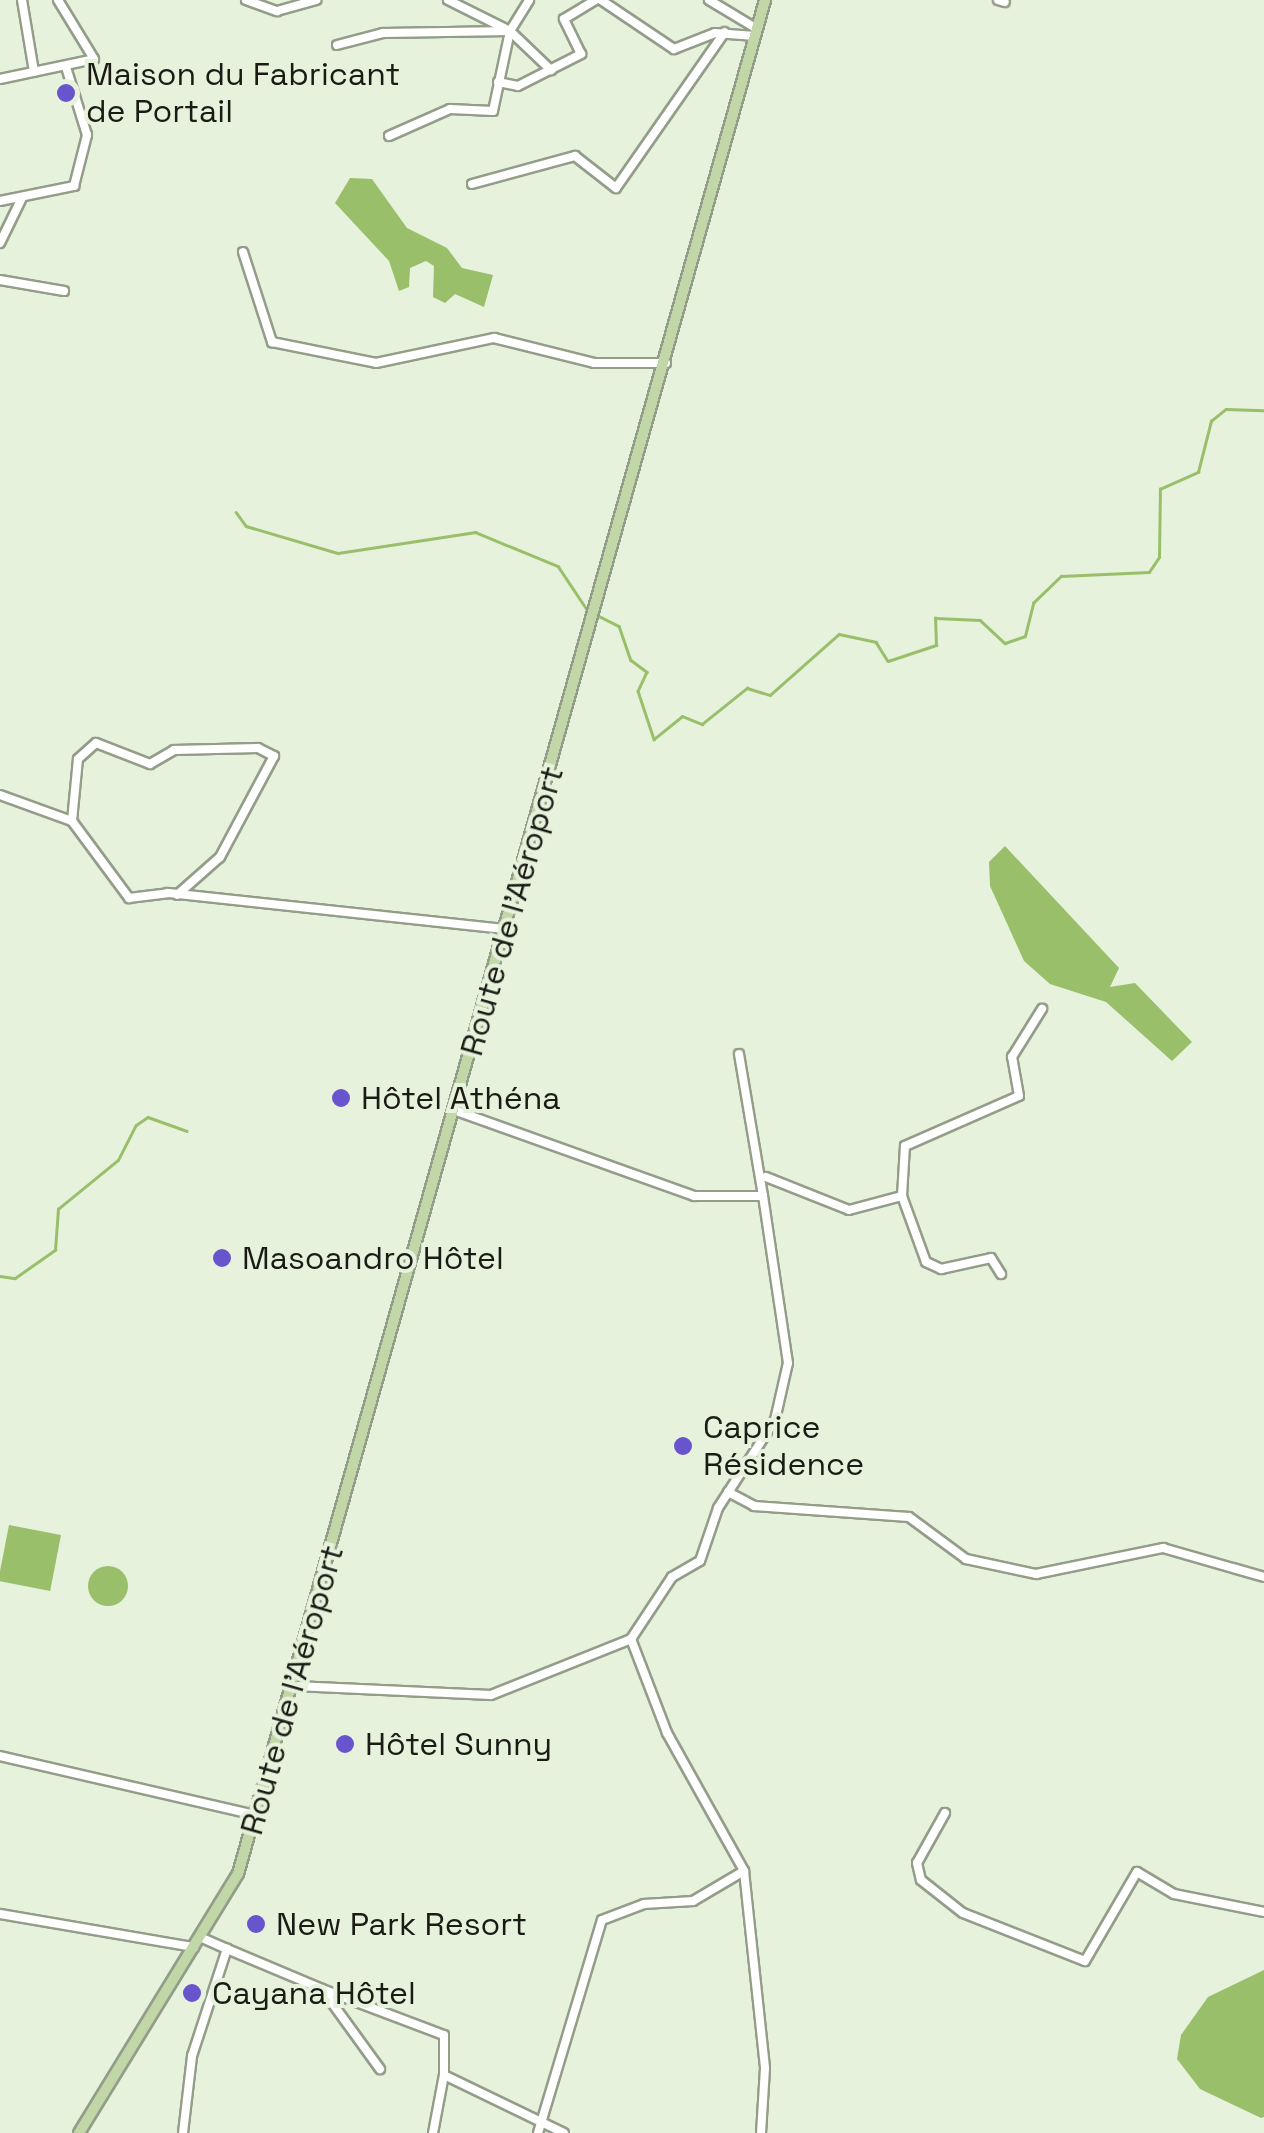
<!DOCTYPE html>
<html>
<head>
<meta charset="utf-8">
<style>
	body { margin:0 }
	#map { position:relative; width:1264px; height:2133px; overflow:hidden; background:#e7f2dc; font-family:"Space Grotesk",sans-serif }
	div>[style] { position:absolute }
	.water>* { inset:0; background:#99bf6b; transform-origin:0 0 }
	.round { border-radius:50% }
	.stream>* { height:2.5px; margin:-1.25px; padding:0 1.25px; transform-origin:1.25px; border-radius:1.25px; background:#99bf6b }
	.roads { filter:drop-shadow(2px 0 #939d89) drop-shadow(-2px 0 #939d89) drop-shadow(0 2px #939d89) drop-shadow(0 -2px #939d89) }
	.minor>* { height:8px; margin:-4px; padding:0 4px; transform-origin:4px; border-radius:4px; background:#fff }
	.major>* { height:10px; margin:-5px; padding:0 5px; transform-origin:5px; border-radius:5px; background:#c1d7a7 }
	.dots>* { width:28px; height:28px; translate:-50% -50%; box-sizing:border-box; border:5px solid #e7f2dc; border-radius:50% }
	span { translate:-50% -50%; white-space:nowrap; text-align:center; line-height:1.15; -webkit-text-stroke:8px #e7f2dc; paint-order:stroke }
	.poi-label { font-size:32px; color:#191c15 }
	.left { translate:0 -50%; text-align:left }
	.street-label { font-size:32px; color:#191c15 }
</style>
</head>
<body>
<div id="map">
	<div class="water">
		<i style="clip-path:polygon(350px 178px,372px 179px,407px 228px,447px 248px,462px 268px,493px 275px,484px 307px,455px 294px,445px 303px,433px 297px,434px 266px,426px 261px,410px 268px,409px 287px,399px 291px,389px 261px,335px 203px)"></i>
		<i style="clip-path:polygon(1005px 846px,1119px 968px,1110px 987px,1135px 983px,1192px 1042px,1172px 1061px,1106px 1002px,1050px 984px,1024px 961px,990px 886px,989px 862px)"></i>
		<i style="left:9px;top:1525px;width:53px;height:57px;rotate:11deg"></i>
		<i class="round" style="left:88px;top:1566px;width:40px;height:40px"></i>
		<i style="clip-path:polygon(1264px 1970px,1264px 2117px,1261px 2118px,1200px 2089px,1177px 2059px,1181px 2035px,1208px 1997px)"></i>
	</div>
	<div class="stream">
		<i style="left:236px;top:512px;width:17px;rotate:54deg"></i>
		<i style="left:246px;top:526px;width:96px;rotate:16.4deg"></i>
		<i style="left:338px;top:553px;width:139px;rotate:-8.7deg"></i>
		<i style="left:475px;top:532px;width:90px;rotate:22.3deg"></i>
		<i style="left:558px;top:566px;width:54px;rotate:56.3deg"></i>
		<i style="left:595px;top:614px;width:27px;rotate:27deg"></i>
		<i style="left:619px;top:626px;width:36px;rotate:71deg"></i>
		<i style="left:631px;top:660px;width:20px;rotate:37deg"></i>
		<i style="left:647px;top:672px;width:21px;rotate:115deg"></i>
		<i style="left:638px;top:691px;width:51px;rotate:71.6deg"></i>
		<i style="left:654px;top:739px;width:36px;rotate:-39deg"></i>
		<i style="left:682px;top:716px;width:22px;rotate:22deg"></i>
		<i style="left:702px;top:724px;width:58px;rotate:-38.7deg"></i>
		<i style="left:747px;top:688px;width:24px;rotate:17deg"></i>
		<i style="left:770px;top:695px;width:92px;rotate:-41.5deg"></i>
		<i style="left:839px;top:634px;width:38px;rotate:12deg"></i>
		<i style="left:876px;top:642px;width:22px;rotate:58deg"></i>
		<i style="left:888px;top:661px;width:51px;rotate:-18.4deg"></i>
		<i style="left:936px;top:645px;width:27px;rotate:-92deg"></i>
		<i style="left:935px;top:618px;width:45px;rotate:2.5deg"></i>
		<i style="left:980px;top:620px;width:34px;rotate:43deg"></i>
		<i style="left:1005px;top:643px;width:21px;rotate:-19deg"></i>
		<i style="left:1025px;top:636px;width:34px;rotate:-76deg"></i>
		<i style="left:1033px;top:603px;width:39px;rotate:-44deg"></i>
		<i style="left:1061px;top:576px;width:88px;rotate:-2.6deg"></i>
		<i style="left:1149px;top:572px;width:18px;rotate:-56deg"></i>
		<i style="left:1159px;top:557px;width:68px;rotate:-89.2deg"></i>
		<i style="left:1160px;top:489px;width:42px;rotate:-24.1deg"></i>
		<i style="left:1198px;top:472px;width:53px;rotate:-75.7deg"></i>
		<i style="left:1211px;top:421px;width:19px;rotate:-39deg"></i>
		<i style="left:1226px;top:409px;width:38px;rotate:2deg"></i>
		<i style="left:0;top:1276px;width:15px;rotate:8deg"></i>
		<i style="left:15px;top:1278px;width:49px;rotate:-35deg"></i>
		<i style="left:55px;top:1250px;width:41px;rotate:-85.8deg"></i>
		<i style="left:58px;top:1209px;width:77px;rotate:-39.2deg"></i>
		<i style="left:118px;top:1160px;width:39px;rotate:-63deg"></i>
		<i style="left:136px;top:1125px;width:14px;rotate:-34deg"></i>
		<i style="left:148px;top:1117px;width:41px;rotate:19.7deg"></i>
	</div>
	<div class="roads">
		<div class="minor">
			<i style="left:22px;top:0;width:73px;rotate:80.5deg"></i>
			<i style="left:246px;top:0;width:33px;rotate:20deg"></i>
			<i style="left:277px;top:11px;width:41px;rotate:-15.8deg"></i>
			<i style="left:448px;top:0;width:69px;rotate:26.6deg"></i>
			<i style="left:510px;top:31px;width:57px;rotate:43.6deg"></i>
			<i style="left:601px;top:0;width:88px;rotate:33.9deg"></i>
			<i style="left:674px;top:49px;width:44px;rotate:-21.3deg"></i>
			<i style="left:715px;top:33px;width:40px;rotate:4.3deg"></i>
			<i style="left:709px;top:0;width:56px;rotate:31.1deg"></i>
			<i style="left:998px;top:0;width:7px;rotate:16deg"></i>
			<i style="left:337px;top:45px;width:48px;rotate:-14.6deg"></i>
			<i style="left:383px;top:33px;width:127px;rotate:-0.9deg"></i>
			<i style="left:0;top:79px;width:96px;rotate:-12deg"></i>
			<i style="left:94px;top:59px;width:69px;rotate:-121.4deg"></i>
			<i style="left:498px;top:82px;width:20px;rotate:11deg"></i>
			<i style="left:518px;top:86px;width:71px;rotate:-26.9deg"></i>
			<i style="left:581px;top:54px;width:39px;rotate:-116deg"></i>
			<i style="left:564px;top:19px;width:37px;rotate:-31deg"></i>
			<i style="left:389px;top:136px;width:67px;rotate:-23.9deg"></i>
			<i style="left:450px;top:109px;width:43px;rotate:2.7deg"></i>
			<i style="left:493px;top:111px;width:82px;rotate:-78deg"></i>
			<i style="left:510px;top:31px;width:36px;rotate:-58deg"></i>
			<i style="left:472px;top:184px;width:107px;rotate:-15.2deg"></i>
			<i style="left:575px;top:156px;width:52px;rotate:38deg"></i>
			<i style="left:616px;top:188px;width:190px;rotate:-55.1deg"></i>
			<i style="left:0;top:201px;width:76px;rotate:-11.5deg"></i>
			<i style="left:74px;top:186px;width:53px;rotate:-75.7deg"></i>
			<i style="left:87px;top:135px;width:71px;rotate:-107.2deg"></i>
			<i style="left:0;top:243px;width:48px;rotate:-64deg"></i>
			<i style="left:243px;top:252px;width:95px;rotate:72.1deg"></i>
			<i style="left:272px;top:342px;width:106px;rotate:11.4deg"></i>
			<i style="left:376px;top:363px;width:121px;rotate:-12deg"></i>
			<i style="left:494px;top:338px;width:103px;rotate:14deg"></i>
			<i style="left:594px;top:363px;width:72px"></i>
			<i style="left:0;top:280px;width:65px;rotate:9.8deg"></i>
			<i style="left:0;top:795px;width:77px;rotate:19.9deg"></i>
			<i style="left:72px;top:821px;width:96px;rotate:53.5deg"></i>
			<i style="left:129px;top:898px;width:39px;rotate:-7deg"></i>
			<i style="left:168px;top:893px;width:339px;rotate:6.1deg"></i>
			<i style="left:72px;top:821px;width:62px;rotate:-84.5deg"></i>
			<i style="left:78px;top:759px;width:24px;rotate:-42deg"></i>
			<i style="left:96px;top:743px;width:58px;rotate:21.3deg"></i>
			<i style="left:150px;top:764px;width:28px;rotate:-30deg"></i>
			<i style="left:174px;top:750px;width:84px;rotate:-1.4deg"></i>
			<i style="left:258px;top:748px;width:18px;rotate:27deg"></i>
			<i style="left:274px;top:756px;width:115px;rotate:118.1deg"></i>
			<i style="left:220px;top:857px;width:57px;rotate:138.5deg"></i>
			<i style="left:739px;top:1054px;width:144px;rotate:80.4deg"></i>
			<i style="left:766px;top:1177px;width:89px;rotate:21.7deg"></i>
			<i style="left:849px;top:1210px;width:55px;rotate:-14.8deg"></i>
			<i style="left:902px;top:1196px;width:50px;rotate:-86.6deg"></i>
			<i style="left:905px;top:1146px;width:124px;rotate:-23.7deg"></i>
			<i style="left:1019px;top:1096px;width:40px;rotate:-100deg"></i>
			<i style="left:1012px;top:1057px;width:57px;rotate:-58deg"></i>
			<i style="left:902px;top:1196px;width:70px;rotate:70deg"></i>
			<i style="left:926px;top:1262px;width:17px;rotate:25deg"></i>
			<i style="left:941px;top:1269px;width:51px;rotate:-12.4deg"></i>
			<i style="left:991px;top:1258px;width:19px;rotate:58deg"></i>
			<i style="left:728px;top:1492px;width:30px;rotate:28deg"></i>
			<i style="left:754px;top:1506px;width:155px;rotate:4.1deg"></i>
			<i style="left:909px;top:1517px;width:71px;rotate:36.4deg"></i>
			<i style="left:966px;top:1559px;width:72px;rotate:12.1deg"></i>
			<i style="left:1036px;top:1574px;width:130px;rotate:-11.6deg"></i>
			<i style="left:1163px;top:1548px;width:105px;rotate:16deg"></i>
			<i style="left:631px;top:1639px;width:101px;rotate:69deg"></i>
			<i style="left:667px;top:1733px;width:158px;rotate:60.8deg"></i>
			<i style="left:295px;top:1686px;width:196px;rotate:2.6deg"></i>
			<i style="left:491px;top:1695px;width:151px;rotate:-21.8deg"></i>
			<i style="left:631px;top:1639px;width:74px;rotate:-56.5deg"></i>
			<i style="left:672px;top:1577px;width:32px;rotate:-30deg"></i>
			<i style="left:700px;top:1561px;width:56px;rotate:-71.2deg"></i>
			<i style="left:718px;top:1508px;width:105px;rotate:-57.1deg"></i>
			<i style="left:775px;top:1420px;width:58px;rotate:-77.2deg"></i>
			<i style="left:788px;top:1363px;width:169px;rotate:-98.5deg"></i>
			<i style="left:763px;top:1196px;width:69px;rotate:180deg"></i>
			<i style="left:694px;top:1196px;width:253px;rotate:-160.3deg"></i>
			<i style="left:0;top:1756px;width:263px;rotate:13deg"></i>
			<i style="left:945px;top:1813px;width:57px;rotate:119.2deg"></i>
			<i style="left:917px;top:1863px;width:17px;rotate:77deg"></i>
			<i style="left:921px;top:1880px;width:53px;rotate:38.2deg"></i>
			<i style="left:963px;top:1913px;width:131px;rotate:21.5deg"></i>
			<i style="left:1085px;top:1961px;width:103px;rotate:-59.7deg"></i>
			<i style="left:1137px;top:1872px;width:43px;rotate:30.7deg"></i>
			<i style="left:1174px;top:1894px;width:92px;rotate:11.3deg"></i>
			<i style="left:0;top:1914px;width:197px;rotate:9.7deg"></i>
			<i style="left:227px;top:1949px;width:103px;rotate:22.8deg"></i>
			<i style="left:322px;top:1989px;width:99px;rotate:54.1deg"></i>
			<i style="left:322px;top:1989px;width:130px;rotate:20.7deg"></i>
			<i style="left:444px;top:2035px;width:40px;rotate:90deg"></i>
			<i style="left:444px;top:2075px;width:133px;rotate:25.8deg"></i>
			<i style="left:183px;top:2133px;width:78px;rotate:-83.3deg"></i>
			<i style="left:192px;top:2056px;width:113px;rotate:-71.9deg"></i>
			<i style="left:227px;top:1949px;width:30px;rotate:-156deg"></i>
			<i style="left:433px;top:2133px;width:59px;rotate:-79.3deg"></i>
			<i style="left:538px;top:2133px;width:222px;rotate:-73.3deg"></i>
			<i style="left:602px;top:1920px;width:45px;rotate:-20.9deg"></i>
			<i style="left:644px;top:1904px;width:49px;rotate:-3.5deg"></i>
			<i style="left:693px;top:1901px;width:59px;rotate:-30.5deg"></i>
			<i style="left:744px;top:1871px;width:198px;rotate:83.9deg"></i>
			<i style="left:765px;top:2068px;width:65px;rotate:93.5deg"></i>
		</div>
		<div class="major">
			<i style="left:79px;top:2133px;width:304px;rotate:-58.5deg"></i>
			<i style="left:238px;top:1874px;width:1947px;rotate:-74.29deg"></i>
		</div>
	</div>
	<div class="dots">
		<i style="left:66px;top:93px;background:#6854cd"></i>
		<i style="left:341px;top:1098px;background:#6854cd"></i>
		<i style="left:222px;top:1258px;background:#6854cd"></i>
		<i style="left:683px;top:1446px;background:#6854cd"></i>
		<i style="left:345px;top:1744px;background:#6854cd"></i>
		<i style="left:256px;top:1924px;background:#6854cd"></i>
		<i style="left:192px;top:1993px;background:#6854cd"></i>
	</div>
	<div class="poi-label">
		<span class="left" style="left:86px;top:93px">Maison du Fabricant<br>de Portail</span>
		<span class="left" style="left:361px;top:1098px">Hôtel Athéna</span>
		<span class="left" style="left:242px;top:1258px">Masoandro Hôtel</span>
		<span class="left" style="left:703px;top:1446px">Caprice<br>Résidence</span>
		<span class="left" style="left:365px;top:1744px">Hôtel Sunny</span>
		<span class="left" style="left:276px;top:1924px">New Park Resort</span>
		<span class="left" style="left:212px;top:1993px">Cayana Hôtel</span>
	</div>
	<div class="street-label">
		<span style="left:512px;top:911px;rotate:-74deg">Route de l'Aéroport</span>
		<span style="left:292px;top:1690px;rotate:-74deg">Route de l'Aéroport</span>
	</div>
</div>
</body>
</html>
